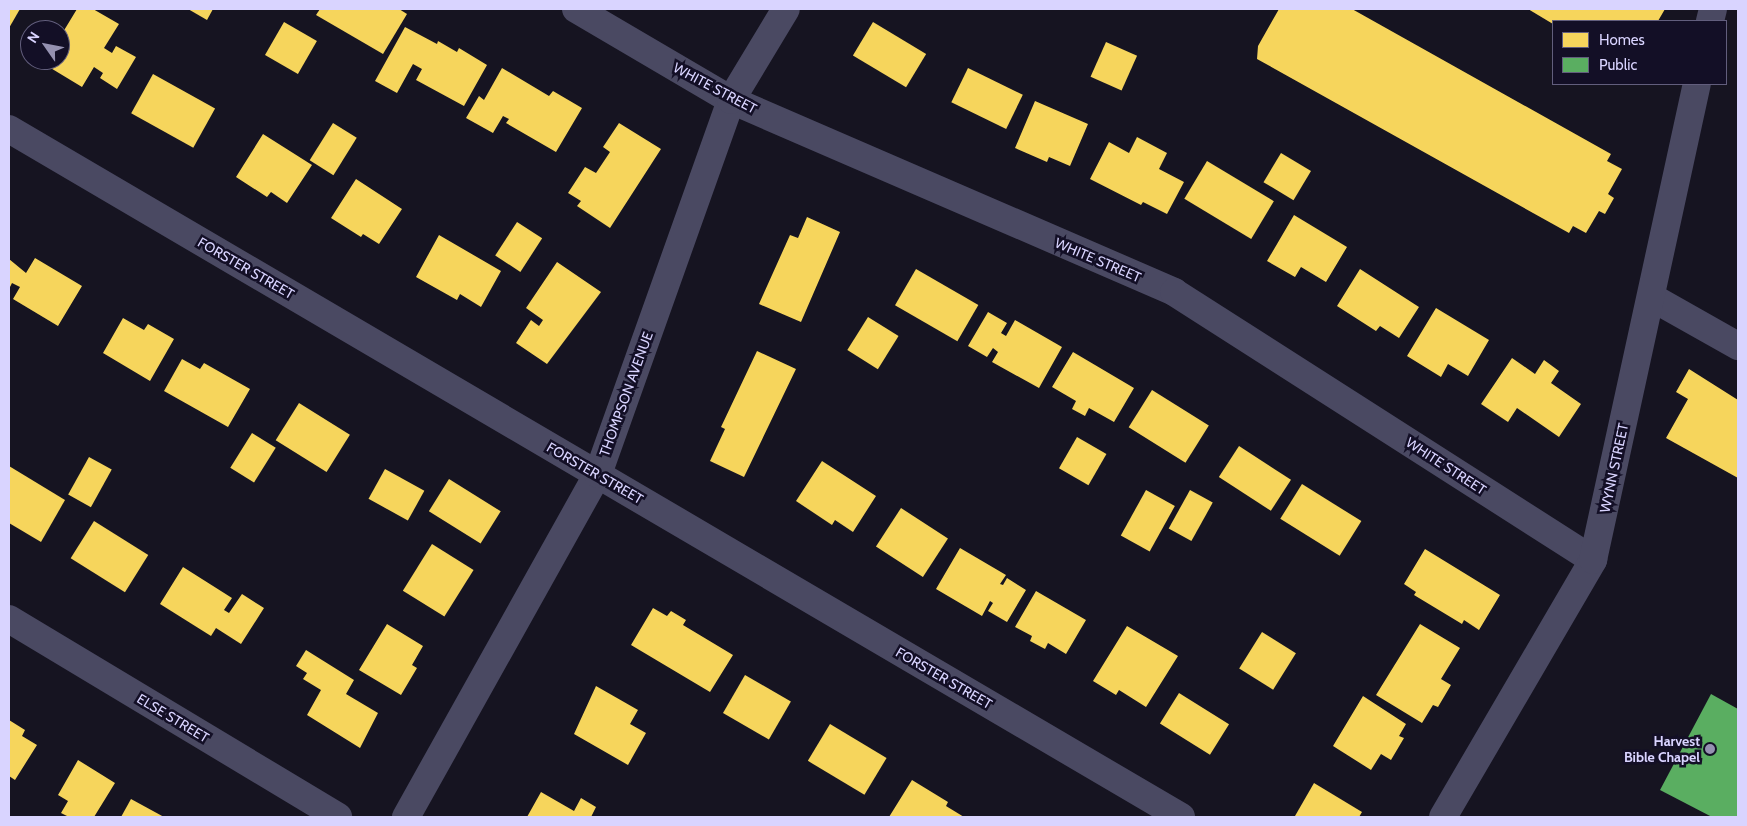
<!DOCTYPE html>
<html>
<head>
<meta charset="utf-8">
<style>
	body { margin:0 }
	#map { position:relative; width:1747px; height:826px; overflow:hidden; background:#161421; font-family:Cabin,sans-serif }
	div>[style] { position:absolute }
	.homes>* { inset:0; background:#f6d55c; transform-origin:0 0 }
	.public>* { inset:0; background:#5aae61 }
	.minor>* { height:28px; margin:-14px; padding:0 14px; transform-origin:14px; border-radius:14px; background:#4a4962 }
	.dots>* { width:14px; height:14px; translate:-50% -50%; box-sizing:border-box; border:2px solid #130f26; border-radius:50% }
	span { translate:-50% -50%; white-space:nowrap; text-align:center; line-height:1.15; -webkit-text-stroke:5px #130f26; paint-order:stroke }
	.street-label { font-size:14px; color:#d9d4ff }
	.poi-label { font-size:14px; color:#d9d4ff; font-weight:700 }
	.right { translate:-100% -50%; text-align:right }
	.frame { position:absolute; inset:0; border:10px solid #d9d4ff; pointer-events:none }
	.legend { position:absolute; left:1552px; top:20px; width:175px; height:65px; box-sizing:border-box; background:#130f26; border:1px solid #625e7d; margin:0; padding:6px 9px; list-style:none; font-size:15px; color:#d9d4ff }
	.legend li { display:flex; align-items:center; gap:10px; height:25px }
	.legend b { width:25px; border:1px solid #625e7d }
	.north { position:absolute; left:20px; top:20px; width:50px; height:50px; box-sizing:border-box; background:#130f26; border:1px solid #625e7d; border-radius:50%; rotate:303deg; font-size:14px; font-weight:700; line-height:20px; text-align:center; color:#d9d4ff }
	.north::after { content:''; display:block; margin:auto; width:18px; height:22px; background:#9591b1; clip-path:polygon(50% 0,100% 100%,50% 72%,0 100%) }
</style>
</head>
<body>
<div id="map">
	<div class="homes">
		<i style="clip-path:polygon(9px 9px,20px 9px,9px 28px)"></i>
		<i style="clip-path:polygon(77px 9px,93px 9px,119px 24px,104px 48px,112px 53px,116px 46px,136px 57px,117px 89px,100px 78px,103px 73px,94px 67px,82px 87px,44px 64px,46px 60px,60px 60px,60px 37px)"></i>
		<i style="clip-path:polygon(188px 9px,213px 9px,207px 20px)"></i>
		<i style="clip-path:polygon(320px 9px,399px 9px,407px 14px,383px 54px,316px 15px)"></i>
		<i style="clip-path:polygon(1279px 9px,1352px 9px,1611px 154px,1607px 161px,1622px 169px,1608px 194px,1614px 198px,1605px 214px,1599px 211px,1586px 233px,1573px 226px,1569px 233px,1257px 59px,1258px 46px)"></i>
		<i style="clip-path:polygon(1528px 9px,1665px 9px,1658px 21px,1553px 21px,1553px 24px)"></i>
		<i style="left:284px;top:22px;width:38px;height:38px;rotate:30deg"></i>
		<i style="left:873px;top:22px;width:62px;height:39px;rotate:31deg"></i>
		<i style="clip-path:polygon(405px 27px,437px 44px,438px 41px,457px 52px,459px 48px,487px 65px,464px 106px,416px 80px,422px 69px,413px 64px,397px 93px,375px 81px)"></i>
		<i style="left:1106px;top:42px;width:34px;height:38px;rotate:24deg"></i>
		<i style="clip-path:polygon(502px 68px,549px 96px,553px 91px,582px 108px,556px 152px,506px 123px,509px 119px,503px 116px,493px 133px,466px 118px,479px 96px,484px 100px)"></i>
		<i style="left:968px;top:68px;width:61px;height:38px;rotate:26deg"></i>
		<i style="left:153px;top:74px;width:71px;height:45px;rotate:29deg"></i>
		<i style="clip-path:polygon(1035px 101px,1088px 124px,1070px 166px,1049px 157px,1047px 162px,1015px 148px)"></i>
		<i style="left:333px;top:123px;width:28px;height:44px;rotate:32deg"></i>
		<i style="clip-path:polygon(619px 123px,661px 149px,610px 228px,577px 206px,581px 201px,568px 193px,585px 167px,596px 173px,610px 152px,603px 147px)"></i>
		<i style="clip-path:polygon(263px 134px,312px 165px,287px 203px,271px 192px,267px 197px,236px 177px)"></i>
		<i style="clip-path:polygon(1137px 137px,1167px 153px,1159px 169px,1184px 182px,1167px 214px,1143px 202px,1141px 205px,1090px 179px,1109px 142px,1129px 153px)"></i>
		<i style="left:1281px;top:153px;width:35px;height:34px;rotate:31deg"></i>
		<i style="left:1207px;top:161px;width:78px;height:44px;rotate:31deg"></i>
		<i style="clip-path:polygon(356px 179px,402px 209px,379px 244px,363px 234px,361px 237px,331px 218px)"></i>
		<i style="clip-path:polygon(1294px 215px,1347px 247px,1326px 282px,1301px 267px,1295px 277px,1267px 261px)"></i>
		<i style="clip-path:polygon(807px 217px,840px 232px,801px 322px,759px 304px,790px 235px,798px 238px)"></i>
		<i style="left:517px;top:222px;width:30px;height:40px;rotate:33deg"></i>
		<i style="clip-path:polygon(439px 235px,501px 271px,481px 307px,460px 294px,457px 300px,416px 277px)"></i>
		<i style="clip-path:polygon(35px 258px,82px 286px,58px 326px,13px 299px,20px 287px,12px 283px,9px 289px,9px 259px,26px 273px)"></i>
		<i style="clip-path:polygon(557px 262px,601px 292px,547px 364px,516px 343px,531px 320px,539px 326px,543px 320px,526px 308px)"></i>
		<i style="left:916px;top:269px;width:72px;height:42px;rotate:30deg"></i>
		<i style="clip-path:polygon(1360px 269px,1419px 307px,1399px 338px,1380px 326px,1376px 331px,1337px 306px)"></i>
		<i style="clip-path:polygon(1436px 308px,1489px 340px,1468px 376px,1448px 364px,1441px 377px,1407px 356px)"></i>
		<i style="clip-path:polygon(988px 312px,1007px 323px,1001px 333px,1006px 336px,1015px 320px,1062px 347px,1039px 388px,992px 362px,998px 352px,993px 348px,987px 357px,968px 346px)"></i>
		<i style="left:868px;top:317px;width:36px;height:39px;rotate:32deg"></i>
		<i style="clip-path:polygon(123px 318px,144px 330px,148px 324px,174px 339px,150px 381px,103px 353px)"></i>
		<i style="clip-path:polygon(757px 351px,796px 369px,744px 477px,710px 461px,725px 429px,721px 427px)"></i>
		<i style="clip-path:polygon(1073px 352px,1134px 388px,1114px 422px,1089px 408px,1085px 416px,1072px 409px,1076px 401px,1052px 387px)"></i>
		<i style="clip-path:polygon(1512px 358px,1535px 374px,1544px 360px,1559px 371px,1551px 383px,1581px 404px,1559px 437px,1517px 408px,1508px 422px,1481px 404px)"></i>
		<i style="clip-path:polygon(182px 359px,200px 369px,204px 363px,250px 389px,228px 427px,164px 391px)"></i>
		<i style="clip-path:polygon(1689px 369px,1738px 400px,1738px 478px,1666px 438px,1688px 399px,1676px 392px)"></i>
		<i style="left:1152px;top:390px;width:67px;height:44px;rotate:32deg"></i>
		<i style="left:299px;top:403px;width:60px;height:44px;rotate:32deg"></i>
		<i style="left:252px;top:433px;width:28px;height:41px;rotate:32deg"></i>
		<i style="left:1077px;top:437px;width:34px;height:36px;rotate:30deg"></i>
		<i style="left:1239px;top:446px;width:62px;height:37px;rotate:33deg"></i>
		<i style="left:89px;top:457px;width:26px;height:43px;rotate:29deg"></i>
		<i style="clip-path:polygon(822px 461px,876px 496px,853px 532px,835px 520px,832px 525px,796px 501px)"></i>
		<i style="clip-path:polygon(9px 466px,65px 500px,41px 542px,9px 523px)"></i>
		<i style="left:385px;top:469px;width:45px;height:34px;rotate:29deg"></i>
		<i style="left:449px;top:479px;width:61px;height:38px;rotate:32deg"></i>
		<i style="left:1302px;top:484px;width:70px;height:41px;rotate:32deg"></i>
		<i style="left:1146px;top:490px;width:33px;height:52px;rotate:29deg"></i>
		<i style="left:1190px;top:490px;width:26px;height:44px;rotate:29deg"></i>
		<i style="left:901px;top:508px;width:56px;height:46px;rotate:33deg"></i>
		<i style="left:94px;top:521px;width:64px;height:44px;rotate:32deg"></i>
		<i style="left:432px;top:544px;width:49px;height:55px;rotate:32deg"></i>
		<i style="clip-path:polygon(960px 548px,1006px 575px,1000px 584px,1003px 585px,1007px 578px,1026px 590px,1007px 622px,988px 611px,993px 603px,990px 601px,982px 616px,936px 589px)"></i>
		<i style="clip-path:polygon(1425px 549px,1500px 595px,1479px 630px,1464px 620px,1462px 624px,1414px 595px,1416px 592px,1404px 584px)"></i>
		<i style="clip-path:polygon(183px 567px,232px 598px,224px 610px,229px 613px,242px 594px,264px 608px,241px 644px,216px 628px,211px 636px,160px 604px)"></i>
		<i style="clip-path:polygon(1036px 591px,1086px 620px,1066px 654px,1048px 643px,1045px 649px,1030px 641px,1032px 636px,1015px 627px)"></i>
		<i style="clip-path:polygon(653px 608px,667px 616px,671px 611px,686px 620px,683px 625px,733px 655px,710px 692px,631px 645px)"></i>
		<i style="clip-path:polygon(387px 624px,423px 646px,412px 665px,417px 668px,401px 695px,359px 670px)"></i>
		<i style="clip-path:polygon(1420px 624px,1460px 648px,1441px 679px,1451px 685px,1438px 707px,1433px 705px,1422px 723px,1376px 695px)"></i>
		<i style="clip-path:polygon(1127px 626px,1178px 656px,1146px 707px,1119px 690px,1116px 695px,1093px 681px)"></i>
		<i style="left:1262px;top:632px;width:40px;height:43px;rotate:32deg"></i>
		<i style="clip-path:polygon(306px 650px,354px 680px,346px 694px,378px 713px,360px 748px,307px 715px,321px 690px,303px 679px,307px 673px,296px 666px)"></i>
		<i style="left:745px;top:675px;width:53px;height:44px;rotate:30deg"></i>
		<i style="clip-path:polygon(596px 686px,638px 710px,630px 724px,646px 733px,628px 765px,574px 734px)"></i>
		<i style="left:1179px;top:693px;width:59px;height:36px;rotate:32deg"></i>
		<i style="clip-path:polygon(1363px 696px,1406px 724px,1399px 736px,1404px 738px,1391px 760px,1381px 754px,1371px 770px,1333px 746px)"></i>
		<i style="clip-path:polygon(9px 720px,25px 730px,22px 736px,37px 745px,15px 780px,9px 776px)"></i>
		<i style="left:830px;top:724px;width:66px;height:43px;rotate:31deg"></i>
		<i style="clip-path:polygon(78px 760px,115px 783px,94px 817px,69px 817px,61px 813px,68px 801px,58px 795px)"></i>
		<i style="clip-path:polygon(912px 780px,948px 802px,946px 806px,964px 817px,889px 817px)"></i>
		<i style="clip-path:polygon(1314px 783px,1362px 812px,1359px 817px,1295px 816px)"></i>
		<i style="clip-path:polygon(541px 792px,574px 811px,581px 798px,596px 807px,591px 817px,527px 817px)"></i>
		<i style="clip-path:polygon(131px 799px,164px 817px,121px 817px)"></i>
	</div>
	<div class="public">
		<i style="clip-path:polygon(1711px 694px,1738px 709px,1738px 817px,1712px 817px,1660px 790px)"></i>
	</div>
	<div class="minor">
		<i style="left:576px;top:9px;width:180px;rotate:30.4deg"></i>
		<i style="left:731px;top:100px;width:483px;rotate:23.4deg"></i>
		<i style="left:1174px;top:292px;width:497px;rotate:32.6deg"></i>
		<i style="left:1710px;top:21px;width:12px;rotate:-76deg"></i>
		<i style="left:9px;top:129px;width:1359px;rotate:30.41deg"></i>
		<i style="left:1651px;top:297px;width:100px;rotate:29.4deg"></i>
		<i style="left:9px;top:619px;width:384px;rotate:31deg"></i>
		<i style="left:406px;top:817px;width:393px;rotate:-60.8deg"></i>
		<i style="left:598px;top:474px;width:397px;rotate:-70.4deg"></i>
		<i style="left:731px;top:100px;width:106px;rotate:-58.9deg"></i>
		<i style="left:1443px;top:817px;width:298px;rotate:-59.7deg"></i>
		<i style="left:1593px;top:560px;width:487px;rotate:-77.7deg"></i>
	</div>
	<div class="dots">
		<i style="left:1710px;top:749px;background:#9591b1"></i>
	</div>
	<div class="street-label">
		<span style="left:715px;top:88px;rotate:28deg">WHITE STREET</span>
		<span style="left:1098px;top:260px;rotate:23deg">WHITE STREET</span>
		<span style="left:246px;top:268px;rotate:30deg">FORSTER STREET</span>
		<span style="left:626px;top:394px;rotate:-70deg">THOMPSON AVENUE</span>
		<span style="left:1446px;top:466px;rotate:33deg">WHITE STREET</span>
		<span style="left:1614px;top:468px;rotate:-78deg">WYNN STREET</span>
		<span style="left:595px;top:473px;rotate:30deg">FORSTER STREET</span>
		<span style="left:944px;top:678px;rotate:30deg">FORSTER STREET</span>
		<span style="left:173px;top:718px;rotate:31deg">ELSE STREET</span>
	</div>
	<div class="poi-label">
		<span class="right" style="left:1700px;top:749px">Harvest<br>Bible Chapel</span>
	</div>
	<div class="frame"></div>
	<ul class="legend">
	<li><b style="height:14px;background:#f6d55c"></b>Homes</li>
	<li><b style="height:14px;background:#5aae61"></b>Public</li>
	</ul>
	<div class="north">N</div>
</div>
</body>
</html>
